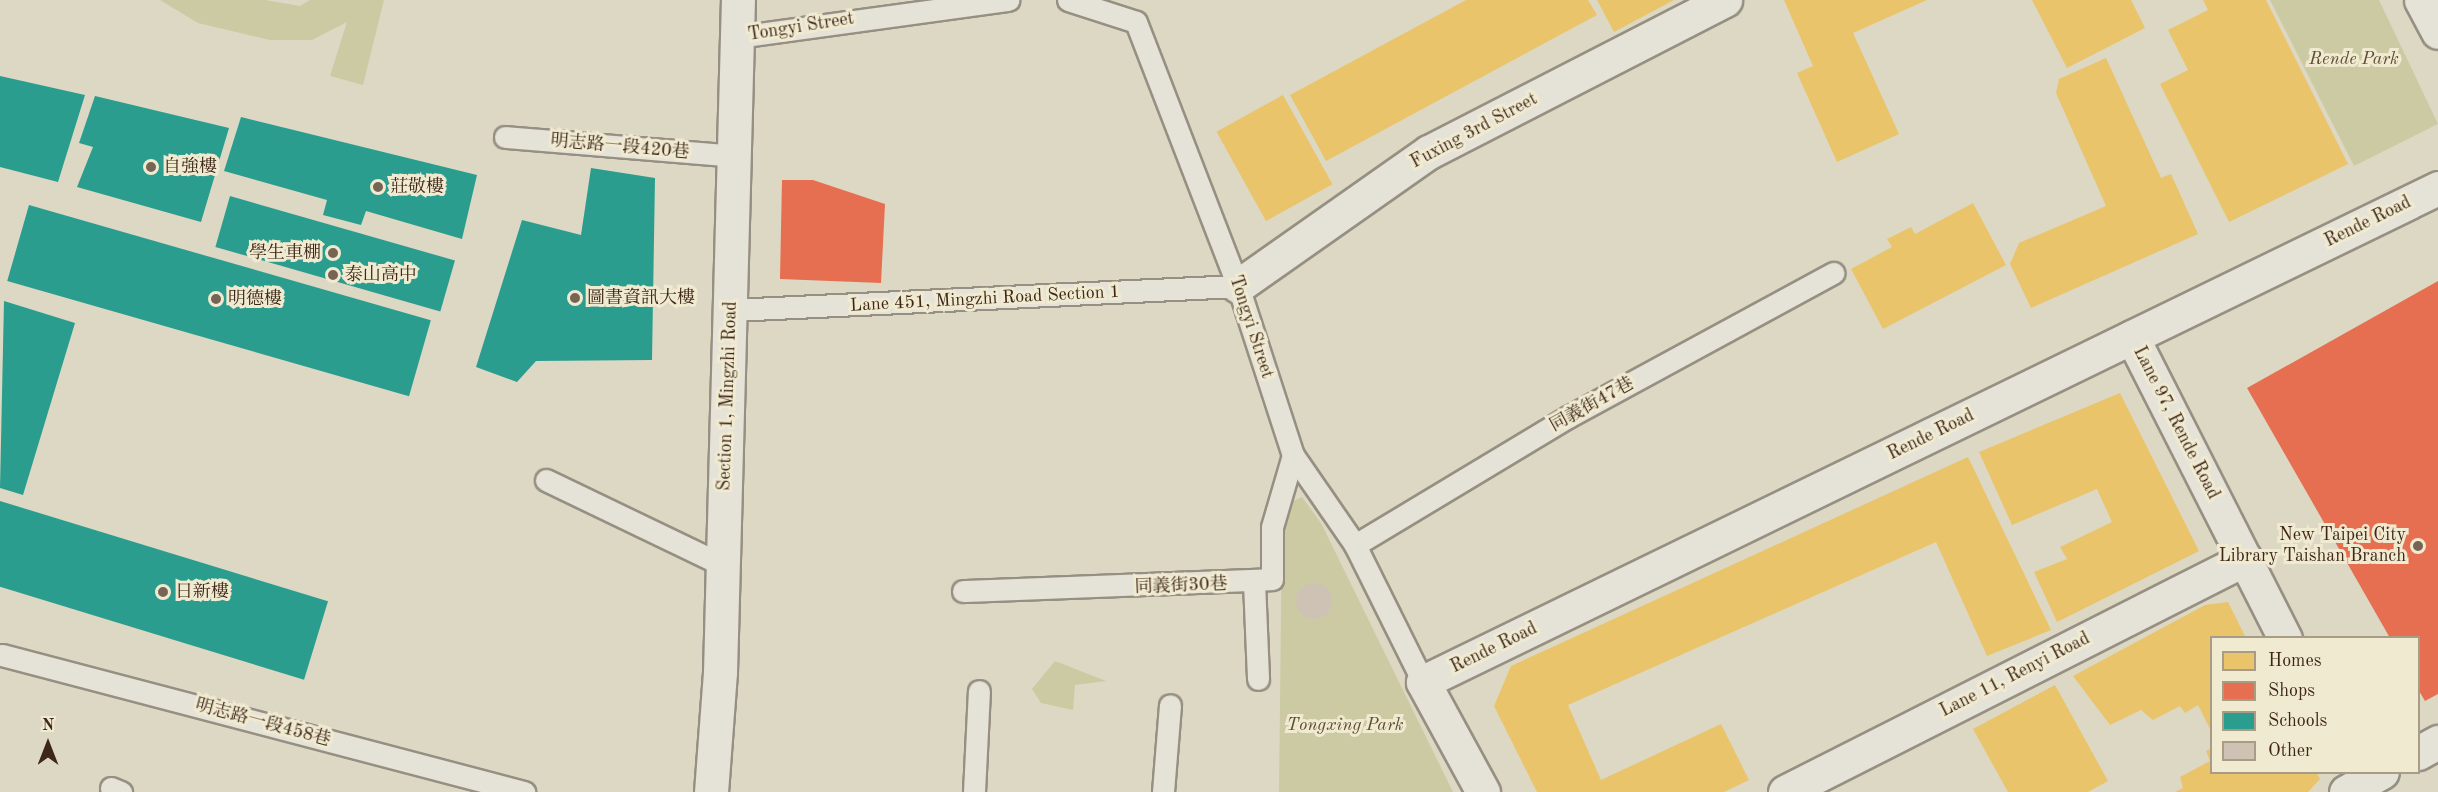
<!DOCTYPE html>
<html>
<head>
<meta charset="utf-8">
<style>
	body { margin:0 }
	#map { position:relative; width:2438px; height:792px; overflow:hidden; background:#ddd8c3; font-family:"Old Standard TT","Noto Serif TC",serif }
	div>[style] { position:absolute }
	.green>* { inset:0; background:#cccaa3 }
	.homes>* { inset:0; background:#e9c46a; transform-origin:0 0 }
	.shops>* { inset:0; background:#e76f51 }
	.schools>* { inset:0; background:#2a9d8f; transform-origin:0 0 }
	.building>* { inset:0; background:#cec2b4 }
	.round { border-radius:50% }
	.roads { filter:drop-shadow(2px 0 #968f82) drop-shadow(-2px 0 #968f82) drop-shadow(0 2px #968f82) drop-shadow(0 -2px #968f82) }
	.lane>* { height:21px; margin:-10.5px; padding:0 10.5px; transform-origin:10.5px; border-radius:10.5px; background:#e5e2d7 }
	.street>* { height:33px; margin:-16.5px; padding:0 16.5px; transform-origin:16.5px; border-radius:16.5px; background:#e5e2d7 }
	.secondary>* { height:33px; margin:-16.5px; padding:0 16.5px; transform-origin:16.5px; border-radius:16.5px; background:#e5e2d7 }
	.dots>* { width:16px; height:16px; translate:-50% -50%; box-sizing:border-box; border:3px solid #f0ead1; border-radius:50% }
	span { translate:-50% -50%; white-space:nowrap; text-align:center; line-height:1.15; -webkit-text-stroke:6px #f0ead1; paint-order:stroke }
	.street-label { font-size:18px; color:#3e2618 }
	.park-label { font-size:18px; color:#5e4c34; font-style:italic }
	.poi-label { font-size:18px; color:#3e2618 }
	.left { translate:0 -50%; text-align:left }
	.right { translate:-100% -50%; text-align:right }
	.legend { position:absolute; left:2210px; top:636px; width:210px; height:138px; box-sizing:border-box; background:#f0ead1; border:2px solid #a99c87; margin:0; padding:8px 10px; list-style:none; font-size:18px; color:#3e2618 }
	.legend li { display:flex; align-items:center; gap:12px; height:30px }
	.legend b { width:30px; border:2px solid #a99c87 }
	.north { position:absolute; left:18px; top:714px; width:60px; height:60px; -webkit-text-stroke:4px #f0ead1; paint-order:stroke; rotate:0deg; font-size:16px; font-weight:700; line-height:24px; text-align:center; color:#3e2618 }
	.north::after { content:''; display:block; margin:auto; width:21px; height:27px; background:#3e2618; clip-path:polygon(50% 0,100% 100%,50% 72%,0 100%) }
</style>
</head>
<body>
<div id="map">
	<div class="green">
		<i style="clip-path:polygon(160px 0,265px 0,300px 6px,310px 0,384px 0,363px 85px,330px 76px,347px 22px,312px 40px,270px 40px,198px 23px)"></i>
		<i style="clip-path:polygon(2270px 0,2379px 0,2438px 124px,2354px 166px)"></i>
		<i style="clip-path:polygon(1302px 497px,1321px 523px,1453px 792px,1279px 792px,1282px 524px,1291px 502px)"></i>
		<i style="clip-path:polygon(1055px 661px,1106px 681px,1075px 685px,1073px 710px,1041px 703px,1032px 689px)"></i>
	</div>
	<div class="homes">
		<i style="clip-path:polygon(1466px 0,1588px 0,1597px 15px,1326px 161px,1290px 95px)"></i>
		<i style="clip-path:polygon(1597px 0,1674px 0,1614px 32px)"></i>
		<i style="clip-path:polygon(1784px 0,1927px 0,1853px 33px,1899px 134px,1837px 162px,1797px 73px,1813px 66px)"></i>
		<i style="clip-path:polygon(2032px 0,2131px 0,2145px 28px,2067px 68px)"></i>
		<i style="clip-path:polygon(2203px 0,2266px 0,2348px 164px,2229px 222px,2160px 84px,2188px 70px,2168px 30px,2208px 10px)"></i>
		<i style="clip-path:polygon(2106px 58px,2161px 178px,2171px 174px,2198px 234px,2031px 308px,2010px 264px,2019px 243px,2106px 206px,2056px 93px,2059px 79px)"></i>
		<i style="left:1283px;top:95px;width:102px;height:76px;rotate:61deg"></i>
		<i style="clip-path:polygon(1973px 203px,2006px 265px,1883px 329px,1851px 269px,1892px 247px,1887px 239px,1911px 227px,1915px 234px)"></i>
		<i style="clip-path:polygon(2120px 393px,2199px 551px,2057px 622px,2034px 572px,2067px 559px,2060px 547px,2112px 522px,2097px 489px,2012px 525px,1979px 452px)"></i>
		<i style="clip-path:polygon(1968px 457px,2051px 630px,1987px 656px,1936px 542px,1568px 705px,1601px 780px,1721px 724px,1749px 780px,1724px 792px,1537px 792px,1494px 706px,1511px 666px)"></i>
		<i style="clip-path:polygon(2228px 602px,2246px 638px,2212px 638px,2212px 733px,2198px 705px,2185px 713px,2180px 706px,2153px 720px,2141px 710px,2110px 725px,2073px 676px,2205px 605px)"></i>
		<i style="clip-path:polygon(2055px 685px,2108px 781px,2088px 792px,2008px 792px,1973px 729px)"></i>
		<i style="clip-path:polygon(2212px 748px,2212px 772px,2316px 772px,2320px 779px,2308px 792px,2175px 792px,2183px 788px,2180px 777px,2210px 761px,2206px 751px)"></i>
	</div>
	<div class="shops">
		<i style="clip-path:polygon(782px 180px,813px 180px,885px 204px,881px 283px,780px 279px)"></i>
		<i style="clip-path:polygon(2438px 281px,2438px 694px,2425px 701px,2418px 689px,2418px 638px,2390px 638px,2247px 388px)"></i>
	</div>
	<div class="schools">
		<i style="clip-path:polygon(0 76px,85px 95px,58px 182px,0 167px)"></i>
		<i style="clip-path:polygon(95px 96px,229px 128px,201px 222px,77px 187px,93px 147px,79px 143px)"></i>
		<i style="clip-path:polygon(241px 117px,477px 175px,462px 239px,366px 211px,361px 225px,323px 215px,327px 200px,224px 171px)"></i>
		<i style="clip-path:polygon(591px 168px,655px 178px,652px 360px,536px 361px,517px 382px,476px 367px,522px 220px,581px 235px)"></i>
		<i style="left:230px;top:196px;width:234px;height:53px;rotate:16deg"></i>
		<i style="left:29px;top:205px;width:418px;height:79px;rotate:16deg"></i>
		<i style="clip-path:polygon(4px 301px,75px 323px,23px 495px,0 488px)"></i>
		<i style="left:0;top:501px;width:343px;height:82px;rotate:17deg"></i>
	</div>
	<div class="building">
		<i class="round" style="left:1296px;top:583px;width:36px;height:36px"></i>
	</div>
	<div class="roads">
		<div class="lane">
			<i style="left:1068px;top:0;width:71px;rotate:17.9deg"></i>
			<i style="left:1136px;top:22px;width:283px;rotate:68.9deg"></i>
			<i style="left:1238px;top:286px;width:178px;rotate:72deg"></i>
			<i style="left:1293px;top:455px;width:109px;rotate:55.4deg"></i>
			<i style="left:1355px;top:545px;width:153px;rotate:63.6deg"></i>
			<i style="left:737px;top:37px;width:274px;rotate:-7.8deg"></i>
			<i style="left:505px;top:137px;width:231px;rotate:4.7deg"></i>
			<i style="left:732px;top:310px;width:507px;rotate:-2.72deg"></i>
			<i style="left:546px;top:480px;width:196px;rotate:25.7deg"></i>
			<i style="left:1355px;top:545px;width:249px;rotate:-31deg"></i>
			<i style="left:1568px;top:417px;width:302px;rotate:-28.5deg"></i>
			<i style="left:1254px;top:582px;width:97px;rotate:87.6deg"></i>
			<i style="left:963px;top:591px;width:309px;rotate:-2.2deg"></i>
			<i style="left:1272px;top:579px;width:52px;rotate:-90deg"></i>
			<i style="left:1272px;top:527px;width:75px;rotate:-73.7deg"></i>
			<i style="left:2px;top:655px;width:540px;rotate:14.71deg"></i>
			<i style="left:111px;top:788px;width:11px;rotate:22deg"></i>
			<i style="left:974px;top:792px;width:101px;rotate:-87.2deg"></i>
			<i style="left:1163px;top:792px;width:87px;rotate:-85.4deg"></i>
		</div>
		<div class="street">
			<i style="left:2421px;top:0;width:36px;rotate:62deg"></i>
			<i style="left:1238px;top:286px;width:233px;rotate:-35.1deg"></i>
			<i style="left:1429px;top:152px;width:333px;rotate:-27.2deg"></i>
			<i style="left:2132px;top:337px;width:338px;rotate:63.1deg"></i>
			<i style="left:2418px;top:753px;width:23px;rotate:-29deg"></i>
			<i style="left:1483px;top:792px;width:125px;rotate:-118.6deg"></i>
			<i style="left:1423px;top:682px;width:1129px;rotate:-25.95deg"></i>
			<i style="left:1785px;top:792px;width:516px;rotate:-26.86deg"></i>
			<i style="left:2346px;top:792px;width:41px;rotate:-29.1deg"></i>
		</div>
		<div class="secondary">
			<i style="left:711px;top:792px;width:120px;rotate:-85.7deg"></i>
			<i style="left:720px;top:672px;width:672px;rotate:-88.47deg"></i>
		</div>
	</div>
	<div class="dots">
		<i style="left:151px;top:167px;background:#766454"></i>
		<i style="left:378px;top:187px;background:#766454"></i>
		<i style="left:333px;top:253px;background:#766454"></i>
		<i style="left:333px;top:275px;background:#766454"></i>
		<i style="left:575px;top:298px;background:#766454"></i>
		<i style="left:216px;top:299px;background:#766454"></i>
		<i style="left:2418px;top:546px;background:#766454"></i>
		<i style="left:163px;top:592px;background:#766454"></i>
	</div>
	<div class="street-label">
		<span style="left:801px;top:27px;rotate:-9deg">Tongyi Street</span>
		<span style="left:1474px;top:131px;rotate:-28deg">Fuxing 3rd Street</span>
		<span style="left:620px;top:147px;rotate:5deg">明志路一段420巷</span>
		<span style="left:2368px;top:222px;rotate:-26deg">Rende Road</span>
		<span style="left:985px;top:299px;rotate:-3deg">Lane 451, Mingzhi Road Section 1</span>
		<span style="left:1251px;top:327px;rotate:72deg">Tongyi Street</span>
		<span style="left:728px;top:396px;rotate:-88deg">Section 1, Mingzhi Road</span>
		<span style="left:1592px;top:405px;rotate:-29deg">同義街47巷</span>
		<span style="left:2176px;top:423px;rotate:63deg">Lane 97, Rende Road</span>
		<span style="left:1931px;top:435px;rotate:-26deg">Rende Road</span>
		<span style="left:1181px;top:586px;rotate:-2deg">同義街30巷</span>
		<span style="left:1494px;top:648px;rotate:-26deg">Rende Road</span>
		<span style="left:2015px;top:675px;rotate:-27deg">Lane 11, Renyi Road</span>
		<span style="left:263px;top:723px;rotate:15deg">明志路一段458巷</span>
	</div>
	<div class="park-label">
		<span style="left:2354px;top:59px">Rende Park</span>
		<span style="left:1345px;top:725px">Tongxing Park</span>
	</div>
	<div class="poi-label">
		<span class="left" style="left:163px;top:167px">自強樓</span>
		<span class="left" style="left:390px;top:187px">莊敬樓</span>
		<span class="right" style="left:321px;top:253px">學生車棚</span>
		<span class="left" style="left:345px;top:275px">泰山高中</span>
		<span class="left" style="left:587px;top:298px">圖書資訊大樓</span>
		<span class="left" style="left:228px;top:299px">明德樓</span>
		<span class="right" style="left:2406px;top:546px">New Taipei City<br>Library Taishan Branch</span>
		<span class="left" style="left:175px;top:592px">日新樓</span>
	</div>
	<ul class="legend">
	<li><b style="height:16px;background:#e9c46a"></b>Homes</li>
	<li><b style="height:16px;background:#e76f51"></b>Shops</li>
	<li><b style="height:16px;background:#2a9d8f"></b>Schools</li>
	<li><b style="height:16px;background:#cec2b4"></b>Other</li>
	</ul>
	<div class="north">N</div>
</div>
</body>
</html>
